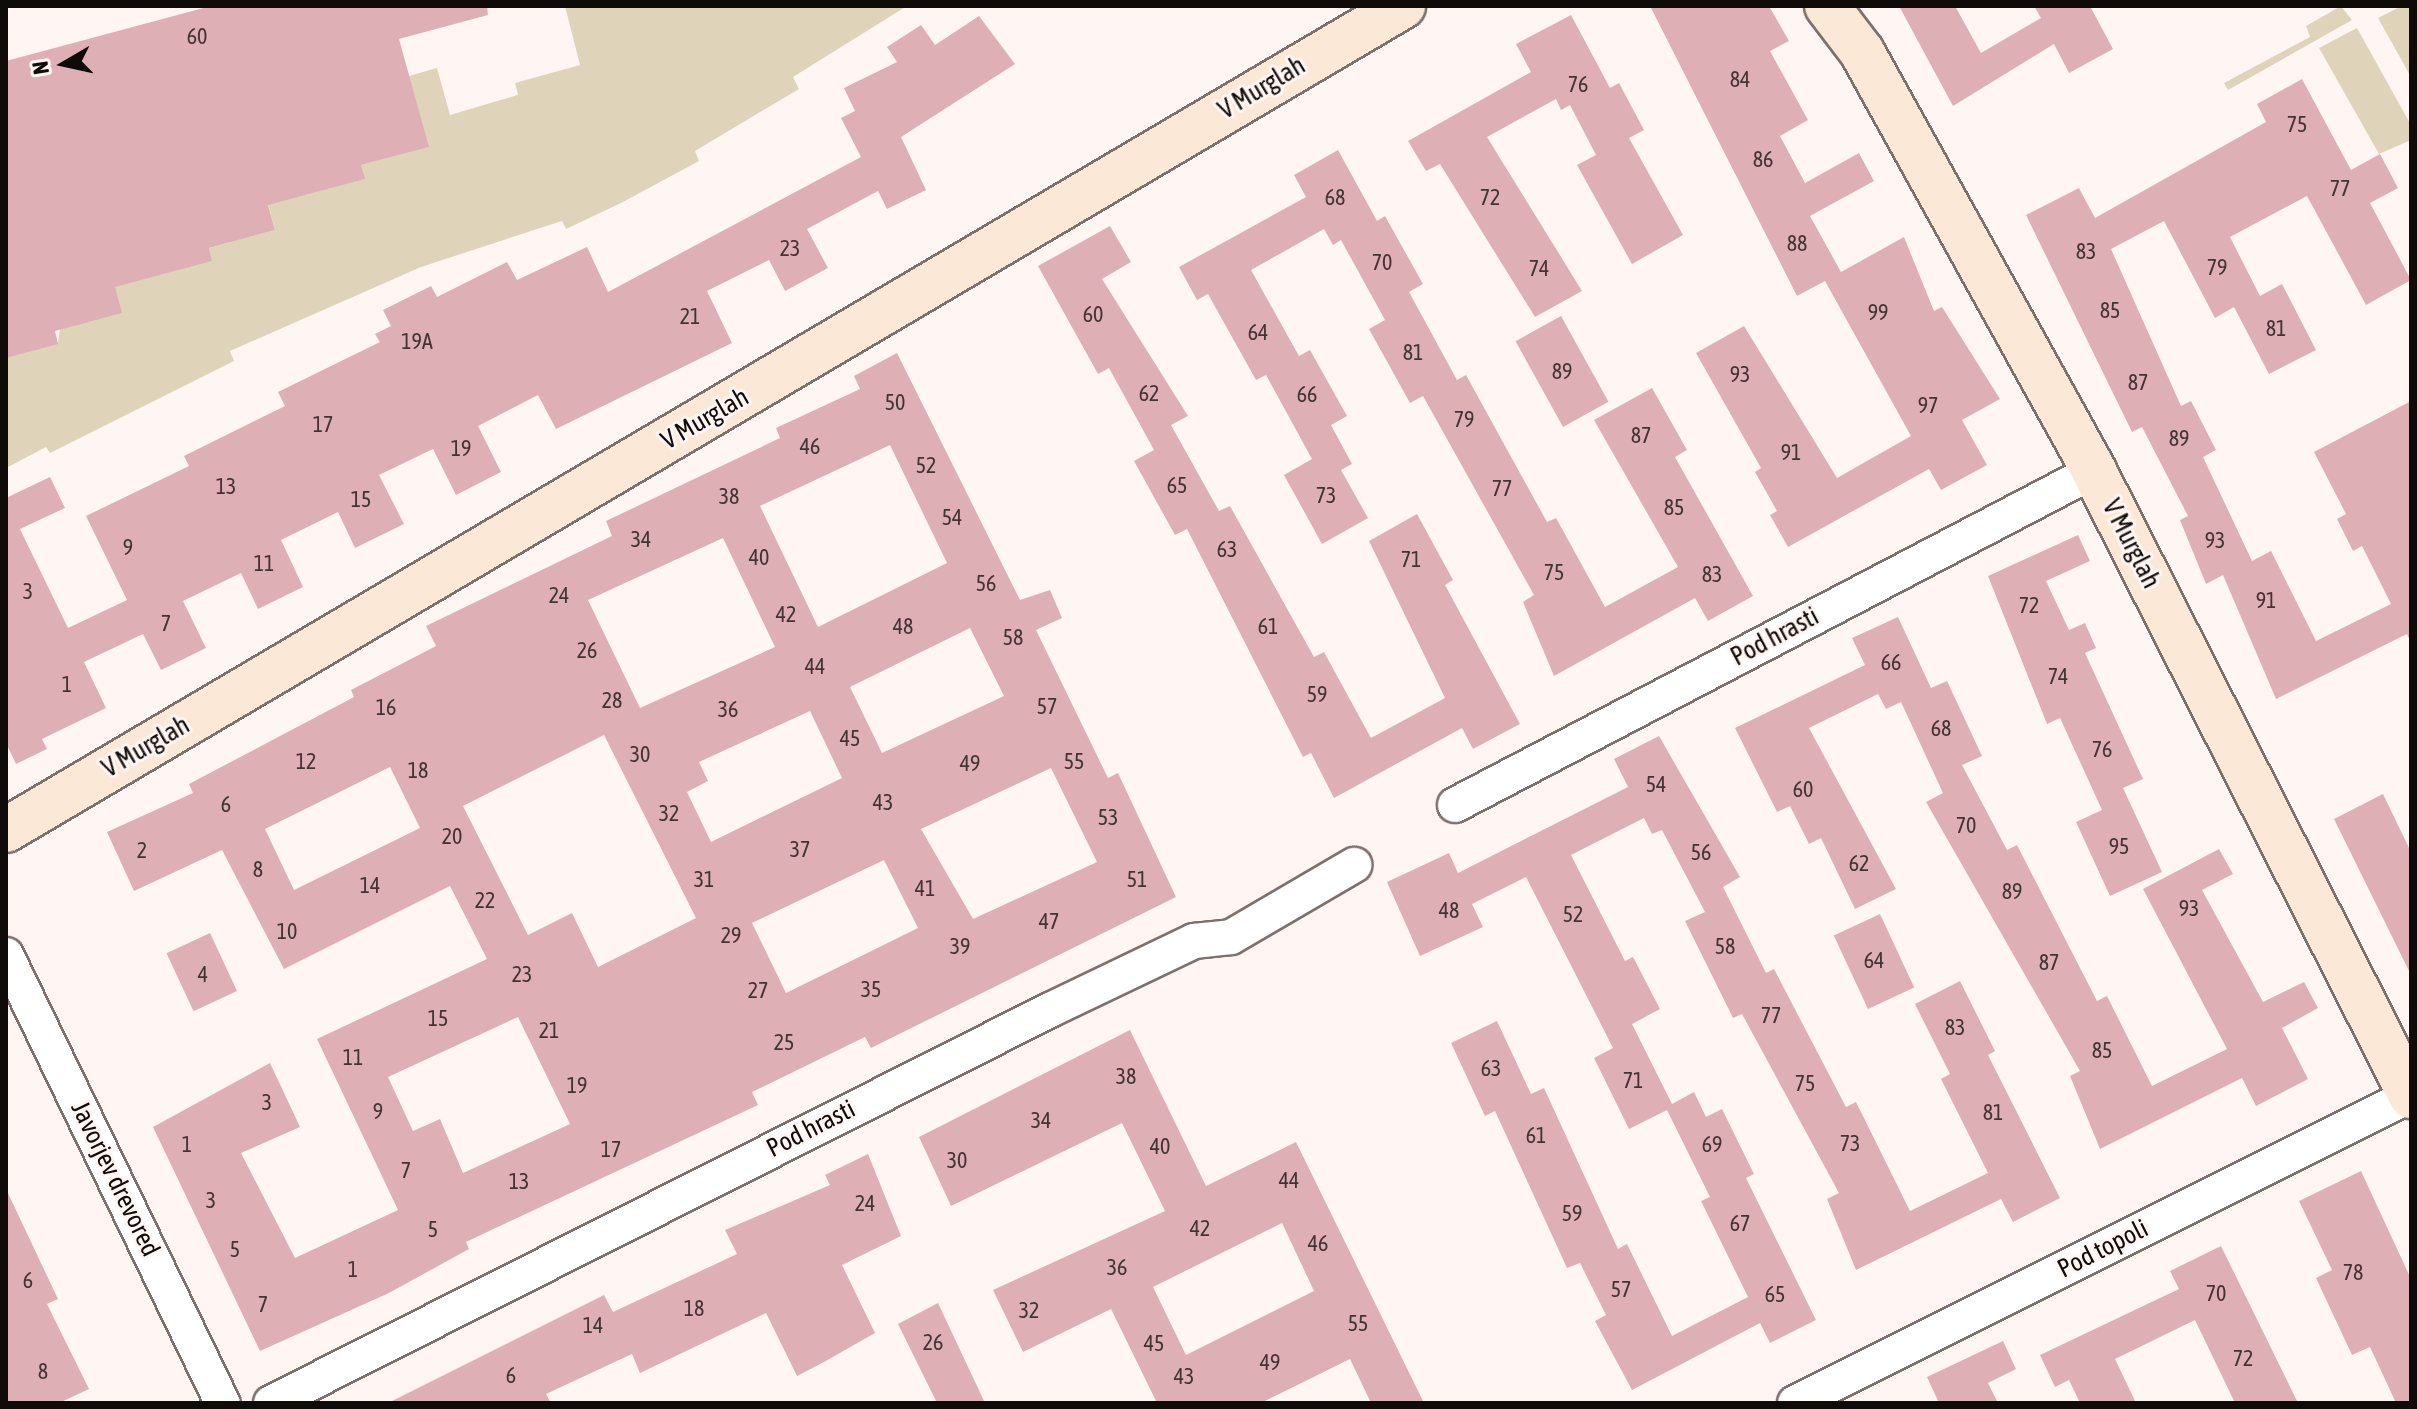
<!DOCTYPE html>
<html>
<head>
<meta charset="utf-8">
<style>
	body { margin:0 }
	#map { position:relative; width:2417px; height:1409px; overflow:hidden; background:#fff6f4; font-family:"Asap Condensed",sans-serif }
	div>[style] { position:absolute }
	.green>* { inset:0; background:#dfd4b9 }
	.building>* { inset:0; background:#dfafb6; transform-origin:0 0 }
	.roads { filter:drop-shadow(2px 0 #7d716e) drop-shadow(-2px 0 #7d716e) drop-shadow(0 2px #7d716e) drop-shadow(0 -2px #7d716e) }
	.street>* { height:34px; margin:-17px; padding:0 17px; transform-origin:17px; border-radius:17px; background:#fff }
	.secondary>* { height:44px; margin:-22px; padding:0 22px; transform-origin:22px; border-radius:22px; background:#fce8d7 }
	span { translate:-50% -50%; white-space:nowrap; text-align:center; line-height:1.15; -webkit-text-stroke:6px #fff6f4; paint-order:stroke }
	.number-label { font-size:22px; color:#433434 }
	.number-label span { -webkit-text-stroke-width:0 }
	.street-label { font-size:26px; color:#0f0b09 }
	.frame { position:absolute; inset:0; border:8px solid #0f0b09; pointer-events:none }
	.north { position:absolute; left:24px; top:24px; width:80px; height:80px; -webkit-text-stroke:6px #fff6f4; paint-order:stroke; rotate:261deg; font-size:22px; font-weight:700; line-height:32px; text-align:center; color:#0f0b09 }
	.north::after { content:''; display:block; margin:auto; width:28px; height:36px; background:#0f0b09; clip-path:polygon(50% 0,100% 100%,50% 72%,0 100%) }
</style>
</head>
<body>
<div id="map">
	<div class="green">
		<i style="clip-path:polygon(565px 6px,907px 6px,793px 77px,799px 89px,695px 151px,699px 161px,621px 203px,566px 229px,562px 221px,421px 267px,230px 351px,234px 361px,50px 453px,46px 447px,6px 468px,6px 358px,58px 343px,82px 165px,143px 279px,211px 261px,209px 248px,275px 230px,246px 121px,273px 114px,297px 197px,364px 179px,361px 165px,428px 147px,409px 76px,437px 68px,450px 115px,518px 95px,515px 83px,580px 65px)"></i>
		<i style="clip-path:polygon(2341px 6px,2352px 20px,2228px 90px,2224px 83px,2310px 37px,2306px 26px)"></i>
		<i style="clip-path:polygon(2402px 6px,2411px 6px,2411px 77px,2378px 18px)"></i>
		<i style="clip-path:polygon(2357px 28px,2411px 125px,2411px 140px,2379px 154px,2319px 48px)"></i>
	</div>
	<div class="building">
		<i style="clip-path:polygon(211px 6px,487px 6px,488px 15px,399px 39px,429px 147px,361px 165px,365px 179px,268px 205px,275px 230px,209px 248px,212px 261px,115px 287px,122px 313px,55px 331px,58px 344px,6px 358px,6px 61px)"></i>
		<i style="clip-path:polygon(1650px 6px,1769px 6px,1789px 41px,1770px 51px,1808px 120px,1780px 136px,1805px 183px,1859px 153px,1874px 181px,1810px 216px,1841px 272px,1904px 237px,1934px 311px,1942px 307px,2000px 399px,1962px 420px,1987px 465px,1941px 490px,1929px 469px,1788px 547px,1770px 515px,1777px 511px,1755px 472px,1761px 468px,1696px 353px,1744px 326px,1837px 478px,1911px 436px,1825px 281px,1797px 296px)"></i>
		<i style="clip-path:polygon(1899px 6px,1955px 6px,1981px 53px,2041px 18px,2034px 6px,2090px 6px,2113px 49px,2069px 73px,2054px 44px,1953px 106px)"></i>
		<i style="clip-path:polygon(1571px 15px,1610px 88px,1619px 83px,1644px 130px,1629px 138px,1683px 235px,1632px 264px,1577px 165px,1596px 155px,1570px 105px,1561px 110px,1556px 99px,1487px 137px,1582px 291px,1535px 317px,1440px 164px,1426px 171px,1408px 141px,1531px 72px,1516px 44px)"></i>
		<i style="clip-path:polygon(979px 16px,1015px 64px,901px 137px,926px 190px,887px 209px,878px 191px,807px 229px,828px 268px,785px 291px,769px 260px,707px 291px,732px 343px,556px 429px,538px 395px,478px 426px,501px 472px,456px 495px,433px 449px,379px 475px,404px 524px,355px 548px,338px 512px,281px 540px,303px 587px,258px 609px,241px 573px,183px 601px,206px 648px,161px 670px,143px 634px,84px 662px,106px 708px,42px 739px,47px 749px,16px 764px,6px 743px,6px 498px,50px 477px,65px 508px,20px 529px,68px 628px,127px 600px,86px 516px,189px 466px,184px 456px,285px 406px,278px 392px,380px 342px,375px 334px,391px 326px,383px 310px,431px 286px,437px 297px,507px 262px,517px 280px,587px 247px,608px 292px,861px 157px,841px 118px,855px 111px,844px 88px,897px 62px,887px 47px,921px 25px,935px 45px)"></i>
		<i style="clip-path:polygon(2302px 79px,2351px 170px,2380px 154px,2398px 188px,2370px 203px,2411px 280px,2366px 305px,2307px 196px,2230px 237px,2260px 296px,2282px 284px,2316px 350px,2269px 374px,2234px 307px,2215px 318px,2164px 221px,2111px 249px,2181px 406px,2191px 401px,2216px 450px,2203px 457px,2252px 561px,2271px 551px,2316px 641px,2391px 604px,2362px 546px,2353px 551px,2337px 519px,2346px 514px,2314px 452px,2411px 401px,2411px 643px,2407px 634px,2276px 699px,2223px 575px,2206px 584px,2180px 520px,2188px 516px,2142px 427px,2132px 432px,2026px 215px,2079px 188px,2095px 218px,2266px 122px,2257px 104px)"></i>
		<i style="clip-path:polygon(1338px 150px,1377px 221px,1385px 216px,1423px 284px,1409px 292px,1457px 380px,1466px 375px,1547px 522px,1556px 518px,1605px 607px,1678px 567px,1594px 420px,1652px 388px,1687px 450px,1675px 457px,1753px 596px,1708px 621px,1695px 598px,1554px 676px,1523px 602px,1534px 595px,1423px 396px,1410px 403px,1369px 329px,1385px 320px,1341px 240px,1333px 245px,1324px 229px,1251px 270px,1299px 356px,1310px 350px,1347px 416px,1331px 425px,1352px 464px,1341px 470px,1368px 518px,1322px 544px,1284px 475px,1312px 459px,1266px 375px,1256px 380px,1208px 294px,1197px 300px,1179px 267px,1306px 197px,1294px 175px)"></i>
		<i style="clip-path:polygon(1110px 226px,1131px 262px,1102px 279px,1188px 416px,1171px 425px,1219px 511px,1230px 506px,1314px 657px,1324px 652px,1371px 738px,1445px 698px,1369px 541px,1417px 514px,1453px 580px,1445px 585px,1520px 724px,1473px 749px,1462px 728px,1334px 798px,1311px 753px,1303px 757px,1187px 529px,1175px 535px,1134px 461px,1154px 450px,1109px 368px,1098px 374px,1038px 266px)"></i>
		<i style="left:1561px;top:316px;width:98px;height:52px;rotate:61deg"></i>
		<i style="clip-path:polygon(evenodd,897px 353px,1020px 600px,1050px 590px,1062px 618px,1036px 630px,1108px 778px,1118px 773px,1176px 897px,871px 1048px,865px 1037px,752px 1092px,758px 1105px,466px 1242px,469px 1249px,389px 1293px,260px 1351px,153px 1127px,270px 1063px,300px 1127px,241px 1153px,295px 1258px,398px 1210px,317px 1039px,487px 959px,450px 886px,284px 969px,222px 850px,134px 891px,107px 832px,193px 793px,189px 784px,354px 697px,351px 690px,436px 646px,426px 626px,612px 536px,606px 521px,780px 438px,776px 428px,860px 389px,854px 376px,897px 353px,890px 445px,947px 563px,818px 627px,760px 506px,890px 445px,897px 353px,723px 538px,775px 647px,640px 708px,588px 600px,723px 538px,897px 353px,970px 628px,1004px 696px,882px 753px,850px 687px,970px 628px,897px 353px,810px 711px,842px 778px,711px 842px,687px 792px,708px 781px,699px 762px,810px 711px,897px 353px,604px 735px,696px 918px,598px 967px,572px 913px,528px 935px,463px 806px,604px 735px,897px 353px,390px 767px,420px 828px,294px 890px,265px 829px,390px 767px,897px 353px,1051px 768px,1097px 862px,973px 919px,921px 829px,1051px 768px,897px 353px,884px 860px,918px 928px,786px 993px,752px 923px,884px 860px,897px 353px,518px 1017px,570px 1124px,463px 1173px,440px 1119px,413px 1131px,388px 1077px,518px 1017px)"></i>
		<i style="clip-path:polygon(2078px 535px,2090px 561px,2046px 581px,2069px 630px,2085px 623px,2096px 648px,2085px 653px,2143px 779px,2123px 788px,2162px 872px,2110px 896px,2076px 822px,2102px 810px,2060px 718px,2047px 724px,1988px 576px)"></i>
		<i style="clip-path:polygon(1898px 617px,1931px 688px,1947px 681px,1982px 756px,1962px 765px,2007px 850px,2017px 845px,2097px 1001px,2107px 996px,2152px 1086px,2227px 1049px,2143px 889px,2219px 849px,2233px 874px,2202px 890px,2263px 1002px,2304px 982px,2318px 1008px,2282px 1028px,2308px 1079px,2256px 1106px,2242px 1078px,2100px 1149px,2070px 1076px,2080px 1071px,1926px 802px,1943px 793px,1901px 702px,1886px 709px,1878px 694px,1809px 728px,1896px 889px,1855px 909px,1821px 838px,1809px 844px,1790px 806px,1777px 812px,1735px 728px,1865px 665px,1852px 638px)"></i>
		<i style="clip-path:polygon(1659px 736px,1740px 877px,1723px 887px,1766px 973px,1774px 969px,1846px 1107px,1856px 1102px,1910px 1211px,1988px 1173px,1941px 1079px,1950px 1074px,1915px 1004px,1960px 981px,1995px 1051px,1988px 1055px,2060px 1198px,2013px 1222px,2001px 1199px,1856px 1270px,1827px 1199px,1839px 1193px,1742px 1014px,1733px 1018px,1685px 921px,1705px 912px,1662px 830px,1652px 834px,1644px 818px,1571px 855px,1625px 961px,1633px 957px,1660px 1009px,1632px 1024px,1672px 1104px,1694px 1092px,1706px 1117px,1722px 1109px,1754px 1174px,1746px 1178px,1816px 1320px,1770px 1343px,1760px 1323px,1632px 1390px,1595px 1321px,1606px 1315px,1580px 1263px,1567px 1268px,1495px 1111px,1485px 1116px,1451px 1043px,1497px 1021px,1531px 1094px,1544px 1088px,1618px 1249px,1627px 1244px,1672px 1336px,1748px 1297px,1701px 1201px,1710px 1197px,1667px 1110px,1629px 1129px,1594px 1058px,1613px 1048px,1526px 877px,1472px 904px,1483px 927px,1420px 956px,1387px 882px,1449px 853px,1458px 873px,1628px 787px,1614px 759px)"></i>
		<i style="clip-path:polygon(2383px 794px,2411px 852px,2411px 975px,2334px 819px)"></i>
		<i style="left:1880px;top:914px;width:81px;height:51px;rotate:65deg"></i>
		<i style="left:210px;top:933px;width:64px;height:48px;rotate:65deg"></i>
		<i style="clip-path:polygon(evenodd,1130px 1030px,1206px 1186px,1296px 1142px,1424px 1403px,1371px 1403px,1350px 1359px,1261px 1403px,1157px 1403px,1111px 1309px,1023px 1352px,993px 1290px,1165px 1211px,1122px 1123px,951px 1206px,919px 1137px,1130px 1030px,1282px 1223px,1314px 1291px,1186px 1355px,1153px 1287px,1282px 1223px)"></i>
		<i style="clip-path:polygon(868px 1154px,901px 1236px,842px 1265px,875px 1333px,824px 1362px,797px 1376px,766px 1313px,640px 1373px,632px 1354px,546px 1394px,551px 1403px,388px 1403px,604px 1295px,613px 1312px,737px 1254px,725px 1230px,830px 1185px,825px 1175px)"></i>
		<i style="clip-path:polygon(2361px 1171px,2411px 1279px,2411px 1403px,2396px 1403px,2370px 1347px,2352px 1355px,2316px 1278px,2332px 1270px,2299px 1201px)"></i>
		<i style="clip-path:polygon(6px 1189px,58px 1299px,47px 1304px,89px 1389px,59px 1403px,6px 1403px)"></i>
		<i style="clip-path:polygon(2221px 1246px,2298px 1403px,2235px 1403px,2195px 1320px,2115px 1359px,2136px 1403px,2080px 1403px,2069px 1380px,2055px 1387px,2040px 1355px,2179px 1289px,2170px 1271px)"></i>
		<i style="clip-path:polygon(938px 1303px,985px 1403px,937px 1403px,898px 1324px)"></i>
		<i style="clip-path:polygon(2003px 1341px,2016px 1369px,1988px 1383px,1998px 1403px,1939px 1403px,1927px 1377px)"></i>
	</div>
	<div class="roads">
		<div class="street">
			<i style="left:1455px;top:805px;width:721px;rotate:-27.6deg"></i>
			<i style="left:6px;top:955px;width:498px;rotate:64.2deg"></i>
			<i style="left:271px;top:1403px;width:873px;rotate:-26.77deg"></i>
			<i style="left:1050px;top:1010px;width:160px;rotate:-25.6deg"></i>
			<i style="left:1194px;top:941px;width:37px;rotate:-6deg"></i>
			<i style="left:1231px;top:937px;width:143px;rotate:-30.3deg"></i>
			<i style="left:1795px;top:1403px;width:689px;rotate:-26.57deg"></i>
		</div>
		<div class="secondary">
			<i style="left:1827px;top:6px;width:58px;rotate:52.7deg"></i>
			<i style="left:1862px;top:52px;width:479px;rotate:61deg"></i>
			<i style="left:2094px;top:471px;width:701px;rotate:63.11deg"></i>
			<i style="left:6px;top:830px;width:1622px;rotate:-30.53deg"></i>
		</div>
	</div>
	<div class="number-label">
		<span style="left:197px;top:37px">60</span>
		<span style="left:1740px;top:80px">84</span>
		<span style="left:1578px;top:85px">76</span>
		<span style="left:2297px;top:125px">75</span>
		<span style="left:1763px;top:160px">86</span>
		<span style="left:2340px;top:189px">77</span>
		<span style="left:1335px;top:198px">68</span>
		<span style="left:1490px;top:198px">72</span>
		<span style="left:1797px;top:244px">88</span>
		<span style="left:790px;top:249px">23</span>
		<span style="left:2086px;top:252px">83</span>
		<span style="left:1382px;top:263px">70</span>
		<span style="left:2217px;top:268px">79</span>
		<span style="left:1539px;top:269px">74</span>
		<span style="left:2110px;top:311px">85</span>
		<span style="left:1878px;top:313px">99</span>
		<span style="left:1093px;top:315px">60</span>
		<span style="left:690px;top:317px">21</span>
		<span style="left:2276px;top:329px">81</span>
		<span style="left:1258px;top:333px">64</span>
		<span style="left:417px;top:342px">19A</span>
		<span style="left:1413px;top:353px">81</span>
		<span style="left:1562px;top:372px">89</span>
		<span style="left:1740px;top:375px">93</span>
		<span style="left:2138px;top:383px">87</span>
		<span style="left:1149px;top:394px">62</span>
		<span style="left:1307px;top:395px">66</span>
		<span style="left:895px;top:403px">50</span>
		<span style="left:1928px;top:406px">97</span>
		<span style="left:1464px;top:420px">79</span>
		<span style="left:323px;top:425px">17</span>
		<span style="left:1641px;top:436px">87</span>
		<span style="left:2179px;top:439px">89</span>
		<span style="left:810px;top:447px">46</span>
		<span style="left:461px;top:449px">19</span>
		<span style="left:1791px;top:453px">91</span>
		<span style="left:926px;top:466px">52</span>
		<span style="left:1177px;top:486px">65</span>
		<span style="left:226px;top:487px">13</span>
		<span style="left:1502px;top:489px">77</span>
		<span style="left:1326px;top:496px">73</span>
		<span style="left:729px;top:497px">38</span>
		<span style="left:361px;top:500px">15</span>
		<span style="left:1674px;top:508px">85</span>
		<span style="left:952px;top:518px">54</span>
		<span style="left:641px;top:540px">34</span>
		<span style="left:2215px;top:541px">93</span>
		<span style="left:128px;top:548px">9</span>
		<span style="left:1227px;top:550px">63</span>
		<span style="left:759px;top:558px">40</span>
		<span style="left:1411px;top:560px">71</span>
		<span style="left:264px;top:564px">11</span>
		<span style="left:1554px;top:573px">75</span>
		<span style="left:1712px;top:575px">83</span>
		<span style="left:986px;top:584px">56</span>
		<span style="left:28px;top:592px">3</span>
		<span style="left:559px;top:596px">24</span>
		<span style="left:2266px;top:601px">91</span>
		<span style="left:2029px;top:606px">72</span>
		<span style="left:786px;top:615px">42</span>
		<span style="left:166px;top:624px">7</span>
		<span style="left:903px;top:627px">48</span>
		<span style="left:1268px;top:627px">61</span>
		<span style="left:1013px;top:638px">58</span>
		<span style="left:587px;top:651px">26</span>
		<span style="left:1891px;top:663px">66</span>
		<span style="left:815px;top:667px">44</span>
		<span style="left:2058px;top:677px">74</span>
		<span style="left:67px;top:685px">1</span>
		<span style="left:1317px;top:695px">59</span>
		<span style="left:612px;top:701px">28</span>
		<span style="left:1047px;top:707px">57</span>
		<span style="left:386px;top:708px">16</span>
		<span style="left:728px;top:710px">36</span>
		<span style="left:1941px;top:729px">68</span>
		<span style="left:850px;top:739px">45</span>
		<span style="left:2102px;top:750px">76</span>
		<span style="left:640px;top:755px">30</span>
		<span style="left:306px;top:762px">12</span>
		<span style="left:1074px;top:762px">55</span>
		<span style="left:970px;top:764px">49</span>
		<span style="left:418px;top:771px">18</span>
		<span style="left:1656px;top:785px">54</span>
		<span style="left:1803px;top:790px">60</span>
		<span style="left:883px;top:803px">43</span>
		<span style="left:226px;top:805px">6</span>
		<span style="left:669px;top:814px">32</span>
		<span style="left:1108px;top:818px">53</span>
		<span style="left:1966px;top:826px">70</span>
		<span style="left:452px;top:837px">20</span>
		<span style="left:2119px;top:847px">95</span>
		<span style="left:800px;top:850px">37</span>
		<span style="left:142px;top:851px">2</span>
		<span style="left:1701px;top:853px">56</span>
		<span style="left:1859px;top:864px">62</span>
		<span style="left:258px;top:870px">8</span>
		<span style="left:704px;top:880px">31</span>
		<span style="left:1137px;top:880px">51</span>
		<span style="left:370px;top:886px">14</span>
		<span style="left:925px;top:889px">41</span>
		<span style="left:2012px;top:892px">89</span>
		<span style="left:485px;top:901px">22</span>
		<span style="left:2189px;top:909px">93</span>
		<span style="left:1449px;top:911px">48</span>
		<span style="left:1573px;top:915px">52</span>
		<span style="left:1049px;top:922px">47</span>
		<span style="left:287px;top:932px">10</span>
		<span style="left:731px;top:936px">29</span>
		<span style="left:960px;top:947px">39</span>
		<span style="left:1725px;top:947px">58</span>
		<span style="left:1874px;top:961px">64</span>
		<span style="left:2049px;top:963px">87</span>
		<span style="left:203px;top:975px">4</span>
		<span style="left:522px;top:975px">23</span>
		<span style="left:871px;top:990px">35</span>
		<span style="left:758px;top:991px">27</span>
		<span style="left:1771px;top:1016px">77</span>
		<span style="left:438px;top:1019px">15</span>
		<span style="left:1955px;top:1028px">83</span>
		<span style="left:549px;top:1031px">21</span>
		<span style="left:784px;top:1043px">25</span>
		<span style="left:2102px;top:1051px">85</span>
		<span style="left:353px;top:1058px">11</span>
		<span style="left:1491px;top:1069px">63</span>
		<span style="left:1126px;top:1077px">38</span>
		<span style="left:1633px;top:1081px">71</span>
		<span style="left:1805px;top:1084px">75</span>
		<span style="left:577px;top:1086px">19</span>
		<span style="left:267px;top:1103px">3</span>
		<span style="left:378px;top:1112px">9</span>
		<span style="left:1993px;top:1113px">81</span>
		<span style="left:1041px;top:1121px">34</span>
		<span style="left:1536px;top:1136px">61</span>
		<span style="left:1850px;top:1144px">73</span>
		<span style="left:187px;top:1145px">1</span>
		<span style="left:1712px;top:1145px">69</span>
		<span style="left:1160px;top:1147px">40</span>
		<span style="left:611px;top:1150px">17</span>
		<span style="left:957px;top:1161px">30</span>
		<span style="left:406px;top:1171px">7</span>
		<span style="left:1289px;top:1181px">44</span>
		<span style="left:519px;top:1182px">13</span>
		<span style="left:211px;top:1201px">3</span>
		<span style="left:865px;top:1204px">24</span>
		<span style="left:1572px;top:1214px">59</span>
		<span style="left:1740px;top:1224px">67</span>
		<span style="left:1200px;top:1229px">42</span>
		<span style="left:433px;top:1230px">5</span>
		<span style="left:1318px;top:1244px">46</span>
		<span style="left:235px;top:1250px">5</span>
		<span style="left:1117px;top:1268px">36</span>
		<span style="left:353px;top:1270px">1</span>
		<span style="left:2353px;top:1273px">78</span>
		<span style="left:28px;top:1281px">6</span>
		<span style="left:1621px;top:1290px">57</span>
		<span style="left:2216px;top:1294px">70</span>
		<span style="left:1775px;top:1295px">65</span>
		<span style="left:263px;top:1305px">7</span>
		<span style="left:694px;top:1309px">18</span>
		<span style="left:1029px;top:1311px">32</span>
		<span style="left:1358px;top:1324px">55</span>
		<span style="left:593px;top:1326px">14</span>
		<span style="left:933px;top:1343px">26</span>
		<span style="left:1154px;top:1344px">45</span>
		<span style="left:2243px;top:1359px">72</span>
		<span style="left:1270px;top:1363px">49</span>
		<span style="left:43px;top:1372px">8</span>
		<span style="left:511px;top:1376px">6</span>
		<span style="left:1184px;top:1377px">43</span>
	</div>
	<div class="street-label">
		<span style="left:1262px;top:88px;rotate:-31deg">V Murglah</span>
		<span style="left:705px;top:419px;rotate:-30deg">V Murglah</span>
		<span style="left:2131px;top:544px;rotate:63deg">V Murglah</span>
		<span style="left:1775px;top:637px;rotate:-28deg">Pod hrasti</span>
		<span style="left:146px;top:747px;rotate:-30deg">V Murglah</span>
		<span style="left:811px;top:1129px;rotate:-27deg">Pod hrasti</span>
		<span style="left:115px;top:1179px;rotate:64deg">Javorjev drevored</span>
		<span style="left:2103px;top:1249px;rotate:-27deg">Pod topoli</span>
	</div>
	<div class="frame"></div>
	<div class="north">N</div>
</div>
</body>
</html>
